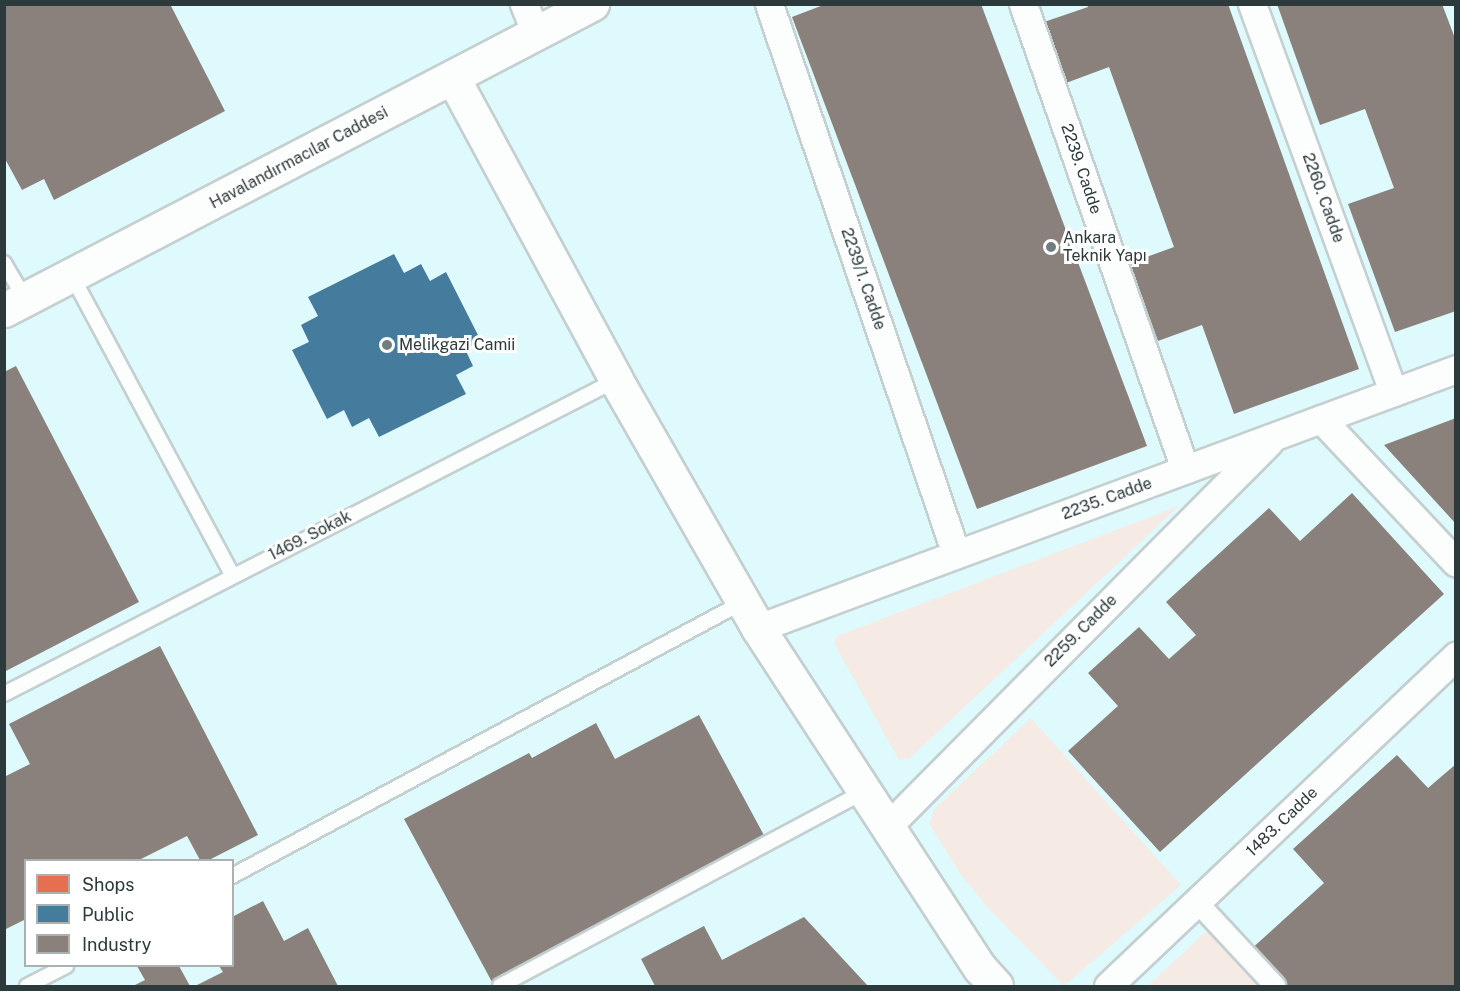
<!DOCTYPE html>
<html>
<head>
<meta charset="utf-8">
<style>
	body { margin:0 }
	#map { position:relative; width:1460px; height:991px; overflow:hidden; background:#eef9fa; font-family:"Public Sans",sans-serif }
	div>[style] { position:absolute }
	.built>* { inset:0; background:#defafc }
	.green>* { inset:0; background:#f6eae4 }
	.shops>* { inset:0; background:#e76f51; transform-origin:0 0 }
	.public>* { inset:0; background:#457b9d }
	.industry>* { inset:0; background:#8a817c }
	.roads { filter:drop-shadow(2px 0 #c4cfd0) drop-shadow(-2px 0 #c4cfd0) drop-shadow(0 2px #c4cfd0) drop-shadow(0 -2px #c4cfd0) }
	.service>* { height:14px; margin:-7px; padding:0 7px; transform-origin:7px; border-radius:7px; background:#fcfefe }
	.pedestrian>* { height:20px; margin:-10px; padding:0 10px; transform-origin:10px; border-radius:10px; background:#fcfefe }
	.minor>* { height:27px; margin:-13.5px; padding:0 13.5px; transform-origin:13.5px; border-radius:13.5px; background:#fcfefe }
	.tertiary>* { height:33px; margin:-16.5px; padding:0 16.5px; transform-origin:16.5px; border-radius:16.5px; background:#fcfefe }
	.dots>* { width:16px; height:16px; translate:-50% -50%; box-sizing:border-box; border:3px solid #fff; border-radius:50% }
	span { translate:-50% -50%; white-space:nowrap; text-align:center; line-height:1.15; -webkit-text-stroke:6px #fff; paint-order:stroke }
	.street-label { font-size:16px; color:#2d3a3b }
	.poi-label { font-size:16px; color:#2d3a3b }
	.left { translate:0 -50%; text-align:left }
	.frame { position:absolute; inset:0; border:6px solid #2d3a3b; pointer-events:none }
	.legend { position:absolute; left:24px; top:859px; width:210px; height:108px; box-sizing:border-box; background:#fff; border:2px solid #abb0b1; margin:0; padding:8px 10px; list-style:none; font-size:18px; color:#2d3a3b }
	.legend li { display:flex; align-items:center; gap:12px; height:30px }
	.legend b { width:30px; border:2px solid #abb0b1 }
</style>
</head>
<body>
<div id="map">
	<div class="built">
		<i style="clip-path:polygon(evenodd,5px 5px,1455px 5px,1455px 986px,5px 986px,5px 5px,26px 860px,232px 860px,232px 966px,26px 966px,26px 860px)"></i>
	</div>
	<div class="green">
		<i style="clip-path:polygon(1179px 506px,909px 759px,899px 760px,834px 643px,837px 636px)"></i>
		<i style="clip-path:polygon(1031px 718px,1181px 885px,1064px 986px,991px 911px,961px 875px,929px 823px,936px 807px)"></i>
		<i style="clip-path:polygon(1213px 925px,1269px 986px,1148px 986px)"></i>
	</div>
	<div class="shops">
		<i style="left:1054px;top:201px;width:86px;height:37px;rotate:70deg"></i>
	</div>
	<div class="public">
		<i style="clip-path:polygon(394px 254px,404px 273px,421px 264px,430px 281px,446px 272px,481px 341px,465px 349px,473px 366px,456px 375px,466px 394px,379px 437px,369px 418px,352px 427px,344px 410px,327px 419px,292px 350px,309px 342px,301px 325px,318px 316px,308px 297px)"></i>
	</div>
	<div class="industry">
		<i style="clip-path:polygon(4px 4px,170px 4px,225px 111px,54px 200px,44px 179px,22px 190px,4px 157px)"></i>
		<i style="clip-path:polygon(826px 4px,981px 4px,1147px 446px,977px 509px,792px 17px)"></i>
		<i style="clip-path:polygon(1087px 4px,1228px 4px,1359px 369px,1234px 414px,1202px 325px,1158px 341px,1130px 263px,1174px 247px,1109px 67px,1066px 83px,1044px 22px,1088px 7px)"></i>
		<i style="clip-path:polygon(1277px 4px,1442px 4px,1456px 41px,1456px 311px,1395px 332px,1348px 204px,1394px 188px,1365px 109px,1320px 125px)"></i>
		<i style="clip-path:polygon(16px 366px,139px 602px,4px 672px,4px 372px)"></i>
		<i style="clip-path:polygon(1456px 418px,1456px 524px,1384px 445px)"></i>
		<i style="clip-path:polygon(1352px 493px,1444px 594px,1160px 852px,1068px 751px,1118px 706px,1088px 673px,1139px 627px,1169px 659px,1196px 635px,1166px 602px,1269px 508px,1300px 541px)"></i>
		<i style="clip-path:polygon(160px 646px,258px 835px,209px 860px,200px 860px,187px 836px,139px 860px,26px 860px,26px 919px,4px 930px,4px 777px,30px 764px,9px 724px)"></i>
		<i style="clip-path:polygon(699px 715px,765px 837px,492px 982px,404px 819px,529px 753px,532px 758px,596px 723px,615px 759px)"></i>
		<i style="clip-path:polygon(1397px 755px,1428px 788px,1456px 764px,1456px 986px,1281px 986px,1249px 951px,1324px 883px,1293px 849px)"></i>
		<i style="clip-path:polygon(263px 901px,284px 941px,308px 928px,338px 986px,195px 986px,223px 972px,219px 966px,232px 966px,232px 917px)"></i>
		<i style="clip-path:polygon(804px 917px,868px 986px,655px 986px,641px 959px,704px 926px,722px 960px)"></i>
		<i style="clip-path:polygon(137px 966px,179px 966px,190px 986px,133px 986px,145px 980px)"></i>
	</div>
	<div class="roads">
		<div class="service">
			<i style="left:4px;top:263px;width:42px;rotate:59.7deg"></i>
			<i style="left:72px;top:276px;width:340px;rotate:61.8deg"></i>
			<i style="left:4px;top:694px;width:688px;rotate:-27.16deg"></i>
			<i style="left:232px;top:876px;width:580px;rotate:-28.2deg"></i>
			<i style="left:27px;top:986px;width:44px;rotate:-27.1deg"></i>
			<i style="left:500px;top:986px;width:414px;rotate:-28.1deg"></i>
		</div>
		<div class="pedestrian">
			<i style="left:1197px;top:902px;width:115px;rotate:47.1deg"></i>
		</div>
		<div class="minor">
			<i style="left:524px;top:4px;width:31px;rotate:68deg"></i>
			<i style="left:769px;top:4px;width:581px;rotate:71.22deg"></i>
			<i style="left:1023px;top:4px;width:493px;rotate:70.8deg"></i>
			<i style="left:1252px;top:4px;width:413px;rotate:70deg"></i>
			<i style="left:1321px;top:419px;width:197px;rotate:46.8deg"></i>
			<i style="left:758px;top:628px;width:745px;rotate:-20.36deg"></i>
			<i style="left:888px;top:826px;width:541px;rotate:-45.22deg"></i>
			<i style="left:1108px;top:986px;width:480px;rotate:-43.5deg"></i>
		</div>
		<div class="tertiary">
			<i style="left:453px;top:78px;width:343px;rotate:61.6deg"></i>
			<i style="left:616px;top:380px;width:286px;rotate:60.2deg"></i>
			<i style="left:758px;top:628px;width:406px;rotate:56.9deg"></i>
			<i style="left:980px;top:968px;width:24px;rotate:48deg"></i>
			<i style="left:4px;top:310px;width:663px;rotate:-27.49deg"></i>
		</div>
	</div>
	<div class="dots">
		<i style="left:1051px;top:247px;background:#717d7e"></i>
		<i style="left:387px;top:345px;background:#717d7e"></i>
	</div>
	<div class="street-label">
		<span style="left:299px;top:158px;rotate:-28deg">Havalandırmacılar Caddesi</span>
		<span style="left:1081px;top:169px;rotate:71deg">2239. Cadde</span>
		<span style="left:1323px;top:198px;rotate:70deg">2260. Cadde</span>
		<span style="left:863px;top:279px;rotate:71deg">2239/1. Cadde</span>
		<span style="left:1107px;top:499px;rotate:-20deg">2235. Cadde</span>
		<span style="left:310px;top:536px;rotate:-27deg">1469. Sokak</span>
		<span style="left:1081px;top:631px;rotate:-45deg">2259. Cadde</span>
		<span style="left:1282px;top:822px;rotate:-44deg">1483. Cadde</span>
	</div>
	<div class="poi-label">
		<span class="left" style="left:1063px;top:247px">Ankara<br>Teknik Yapı</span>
		<span class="left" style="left:399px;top:345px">Melikgazi Camii</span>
	</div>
	<div class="frame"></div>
	<ul class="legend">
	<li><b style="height:16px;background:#e76f51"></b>Shops</li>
	<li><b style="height:16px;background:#457b9d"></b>Public</li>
	<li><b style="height:16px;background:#8a817c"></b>Industry</li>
	</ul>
</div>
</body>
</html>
